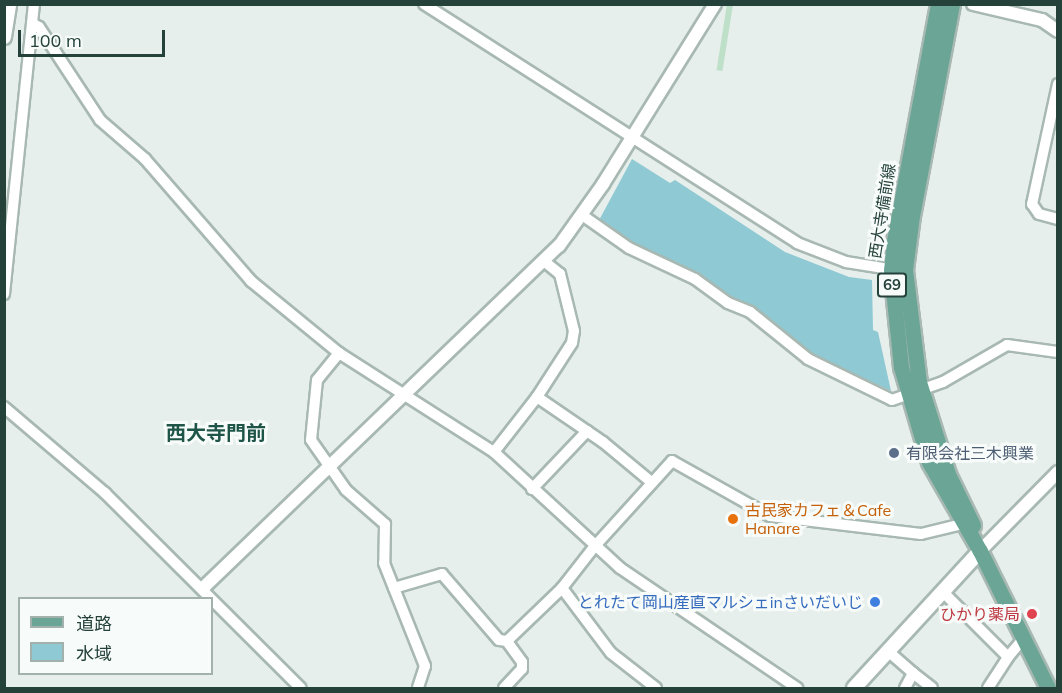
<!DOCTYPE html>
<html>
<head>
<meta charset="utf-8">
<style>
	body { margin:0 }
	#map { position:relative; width:1062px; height:693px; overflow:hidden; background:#e6efeb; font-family:Mulish,"Noto Sans JP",sans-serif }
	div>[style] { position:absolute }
	.green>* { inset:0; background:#bfe0c8; transform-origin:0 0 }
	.water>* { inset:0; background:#8ec9d4 }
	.roads { filter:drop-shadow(2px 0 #a8b8b2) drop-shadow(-2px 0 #a8b8b2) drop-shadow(0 2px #a8b8b2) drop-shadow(0 -2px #a8b8b2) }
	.minor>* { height:10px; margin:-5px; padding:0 5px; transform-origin:5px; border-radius:5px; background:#fff }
	.tertiary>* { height:12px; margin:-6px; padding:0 6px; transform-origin:6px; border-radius:6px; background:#fff }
	.secondary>* { height:14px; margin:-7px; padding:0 7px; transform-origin:7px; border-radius:7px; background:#fff }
	.primary>* { height:15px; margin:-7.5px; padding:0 7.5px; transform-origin:7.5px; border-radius:7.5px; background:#6aa596 }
	.dots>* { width:16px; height:16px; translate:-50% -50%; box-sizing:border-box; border:3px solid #f7fbf9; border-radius:50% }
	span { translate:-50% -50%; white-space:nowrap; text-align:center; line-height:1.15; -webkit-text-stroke:6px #f7fbf9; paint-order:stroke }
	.shield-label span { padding:2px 4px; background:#f7fbf9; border:2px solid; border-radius:4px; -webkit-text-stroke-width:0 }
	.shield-label { font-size:15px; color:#24423a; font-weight:700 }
	.street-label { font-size:16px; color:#24423a }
	.service-label { font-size:16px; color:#4e5e75 }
	.left { translate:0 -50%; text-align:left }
	.food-label { font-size:16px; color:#c56008 }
	.shop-label { font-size:16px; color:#366cbe }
	.right { translate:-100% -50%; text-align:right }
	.health-label { font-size:16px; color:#be3a42 }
	.quarter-label { font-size:20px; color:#1f5548; font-weight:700 }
	.frame { position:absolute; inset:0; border:6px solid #24423a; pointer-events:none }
	.legend { position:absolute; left:18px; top:597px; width:195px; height:78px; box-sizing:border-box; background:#f7fbf9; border:2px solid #a3b1ad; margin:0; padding:8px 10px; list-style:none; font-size:18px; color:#24423a }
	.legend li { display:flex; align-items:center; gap:12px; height:30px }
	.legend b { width:30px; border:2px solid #a3b1ad }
	.scale { position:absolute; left:18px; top:30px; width:147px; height:27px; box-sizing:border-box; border:3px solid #24423a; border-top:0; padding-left:8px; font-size:18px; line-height:21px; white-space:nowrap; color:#24423a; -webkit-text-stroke:4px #f7fbf9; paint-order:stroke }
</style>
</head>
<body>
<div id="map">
	<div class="green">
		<i style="left:727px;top:4px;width:6px;height:67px;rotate:9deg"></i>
	</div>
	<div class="water">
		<i style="clip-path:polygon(632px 159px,670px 183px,675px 180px,785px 252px,849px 277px,872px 280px,873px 330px,878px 332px,891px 391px,815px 356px,754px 309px,597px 224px)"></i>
	</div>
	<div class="roads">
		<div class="minor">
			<i style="left:424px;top:4px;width:443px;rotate:32.6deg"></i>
			<i style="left:797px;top:243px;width:53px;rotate:21.2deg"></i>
			<i style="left:846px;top:262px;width:51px;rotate:9.1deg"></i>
			<i style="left:32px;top:23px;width:8px;rotate:30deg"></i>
			<i style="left:39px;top:27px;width:111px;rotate:56.7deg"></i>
			<i style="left:100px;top:120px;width:60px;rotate:40.9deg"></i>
			<i style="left:145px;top:159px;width:162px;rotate:49deg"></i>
			<i style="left:251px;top:281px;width:114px;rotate:39.3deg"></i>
			<i style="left:339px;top:353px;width:184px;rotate:32.6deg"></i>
			<i style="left:494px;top:452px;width:171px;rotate:42.6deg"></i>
			<i style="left:620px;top:568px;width:214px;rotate:34.1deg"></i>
			<i style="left:1058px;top:84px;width:123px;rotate:102.2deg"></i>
			<i style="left:1032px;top:204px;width:12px;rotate:55deg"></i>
			<i style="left:1039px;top:214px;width:20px;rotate:15deg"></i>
			<i style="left:582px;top:215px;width:57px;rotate:35.1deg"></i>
			<i style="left:629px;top:248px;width:73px;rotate:25.2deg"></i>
			<i style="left:695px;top:279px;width:41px;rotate:36deg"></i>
			<i style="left:728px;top:303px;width:24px;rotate:22deg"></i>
			<i style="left:750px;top:312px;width:75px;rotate:39deg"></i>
			<i style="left:808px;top:359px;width:93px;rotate:26deg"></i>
			<i style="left:892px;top:400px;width:54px;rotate:-19.4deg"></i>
			<i style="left:943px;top:382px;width:74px;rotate:-30deg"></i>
			<i style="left:1007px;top:345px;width:51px;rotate:7.8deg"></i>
			<i style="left:4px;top:294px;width:292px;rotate:-84.1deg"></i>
			<i style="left:339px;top:353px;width:35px;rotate:129deg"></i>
			<i style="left:317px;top:380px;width:60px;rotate:95.7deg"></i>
			<i style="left:311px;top:440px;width:61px;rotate:55deg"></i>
			<i style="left:346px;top:490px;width:52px;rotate:41.1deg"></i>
			<i style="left:385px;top:524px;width:39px;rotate:91deg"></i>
			<i style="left:384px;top:563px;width:111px;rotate:68.3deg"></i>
			<i style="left:425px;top:666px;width:23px;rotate:108deg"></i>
			<i style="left:537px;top:397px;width:80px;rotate:34.3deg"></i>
			<i style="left:603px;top:442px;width:61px;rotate:39.7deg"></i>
			<i style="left:4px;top:407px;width:133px;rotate:40.4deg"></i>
			<i style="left:105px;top:493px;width:276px;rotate:44.9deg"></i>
			<i style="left:494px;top:452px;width:70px;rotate:-52deg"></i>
			<i style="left:537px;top:397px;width:64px;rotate:-57.1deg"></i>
			<i style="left:572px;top:343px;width:12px;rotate:-81deg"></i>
			<i style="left:574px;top:331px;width:59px;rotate:-103.8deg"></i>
			<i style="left:560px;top:274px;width:19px;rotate:-141deg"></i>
			<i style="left:532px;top:489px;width:80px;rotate:-46.5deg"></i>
			<i style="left:394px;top:588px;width:50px;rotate:-16.3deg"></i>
			<i style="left:442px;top:574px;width:87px;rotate:49.2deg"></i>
			<i style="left:499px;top:640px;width:8px;rotate:7deg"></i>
			<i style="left:562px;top:588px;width:81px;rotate:53deg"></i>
			<i style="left:611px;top:653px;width:57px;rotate:37.9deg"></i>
			<i style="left:943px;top:592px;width:92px;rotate:45deg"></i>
			<i style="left:1008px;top:657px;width:23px;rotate:-50deg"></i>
			<i style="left:889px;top:652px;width:32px;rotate:41deg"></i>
			<i style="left:913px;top:673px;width:17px;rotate:118deg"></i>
			<i style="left:913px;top:673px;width:24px;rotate:38deg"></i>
			<i style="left:504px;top:688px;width:26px;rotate:-47deg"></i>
			<i style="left:522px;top:669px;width:7px;rotate:-90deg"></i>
			<i style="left:522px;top:662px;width:26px;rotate:-126deg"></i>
			<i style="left:507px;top:641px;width:76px;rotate:-43.9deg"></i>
			<i style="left:562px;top:588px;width:52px;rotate:-52deg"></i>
			<i style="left:594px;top:547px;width:116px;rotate:-47.8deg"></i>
			<i style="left:672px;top:461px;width:112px;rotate:29.3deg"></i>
			<i style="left:770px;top:516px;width:152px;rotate:6.8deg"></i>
			<i style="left:921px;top:534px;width:42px;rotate:-13.7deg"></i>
			<i style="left:988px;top:688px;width:37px;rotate:-57deg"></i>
		</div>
		<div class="tertiary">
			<i style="left:973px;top:4px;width:71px;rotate:13.1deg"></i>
			<i style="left:1042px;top:20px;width:19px;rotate:35deg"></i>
			<i style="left:980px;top:551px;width:111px;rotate:-45.4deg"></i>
			<i style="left:203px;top:588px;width:494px;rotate:-43.9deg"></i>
			<i style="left:559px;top:246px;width:76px;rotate:-54.6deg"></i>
			<i style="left:603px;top:184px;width:212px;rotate:-58.1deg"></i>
		</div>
		<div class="secondary">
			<i style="left:4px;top:37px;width:33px;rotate:-81deg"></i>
			<i style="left:854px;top:688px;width:186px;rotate:-47.4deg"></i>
		</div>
		<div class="primary">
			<i style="left:938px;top:4px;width:242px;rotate:100.5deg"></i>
			<i style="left:894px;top:242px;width:28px;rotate:96deg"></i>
			<i style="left:891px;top:270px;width:98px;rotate:84.1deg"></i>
			<i style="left:901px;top:367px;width:99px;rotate:73.6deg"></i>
			<i style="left:929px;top:462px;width:103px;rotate:60.2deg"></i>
			<i style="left:980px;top:551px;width:153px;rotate:63.6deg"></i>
			<i style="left:952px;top:4px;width:215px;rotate:100.7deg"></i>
			<i style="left:912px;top:215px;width:55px;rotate:97.3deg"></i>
			<i style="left:905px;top:270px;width:113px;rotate:82.9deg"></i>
			<i style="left:919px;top:382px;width:96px;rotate:72.5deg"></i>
			<i style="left:948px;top:474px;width:57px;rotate:63.9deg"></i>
		</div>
	</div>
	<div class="dots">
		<i style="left:894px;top:453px;background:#5c6f8a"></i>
		<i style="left:733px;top:519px;background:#e8710a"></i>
		<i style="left:875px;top:602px;background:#3f7fe0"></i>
		<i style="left:1032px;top:614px;background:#e0444e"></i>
	</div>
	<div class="shield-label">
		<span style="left:892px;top:285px">69</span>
	</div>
	<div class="street-label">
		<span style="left:882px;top:211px;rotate:-81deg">西大寺備前線</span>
	</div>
	<div class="service-label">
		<span class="left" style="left:906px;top:453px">有限会社三木興業</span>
	</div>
	<div class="food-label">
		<span class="left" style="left:745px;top:519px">古民家カフェ＆Cafe<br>Hanare</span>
	</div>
	<div class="shop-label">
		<span class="right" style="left:863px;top:602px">とれたて岡山産直マルシェinさいだいじ</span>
	</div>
	<div class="health-label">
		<span class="right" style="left:1020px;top:614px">ひかり薬局</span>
	</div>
	<div class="quarter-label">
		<span style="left:216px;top:432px">西大寺門前</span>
	</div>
	<div class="frame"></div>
	<ul class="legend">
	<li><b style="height:8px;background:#6aa596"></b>道路</li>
	<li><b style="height:16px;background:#8ec9d4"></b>水域</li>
	</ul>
	<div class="scale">100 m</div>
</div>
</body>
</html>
